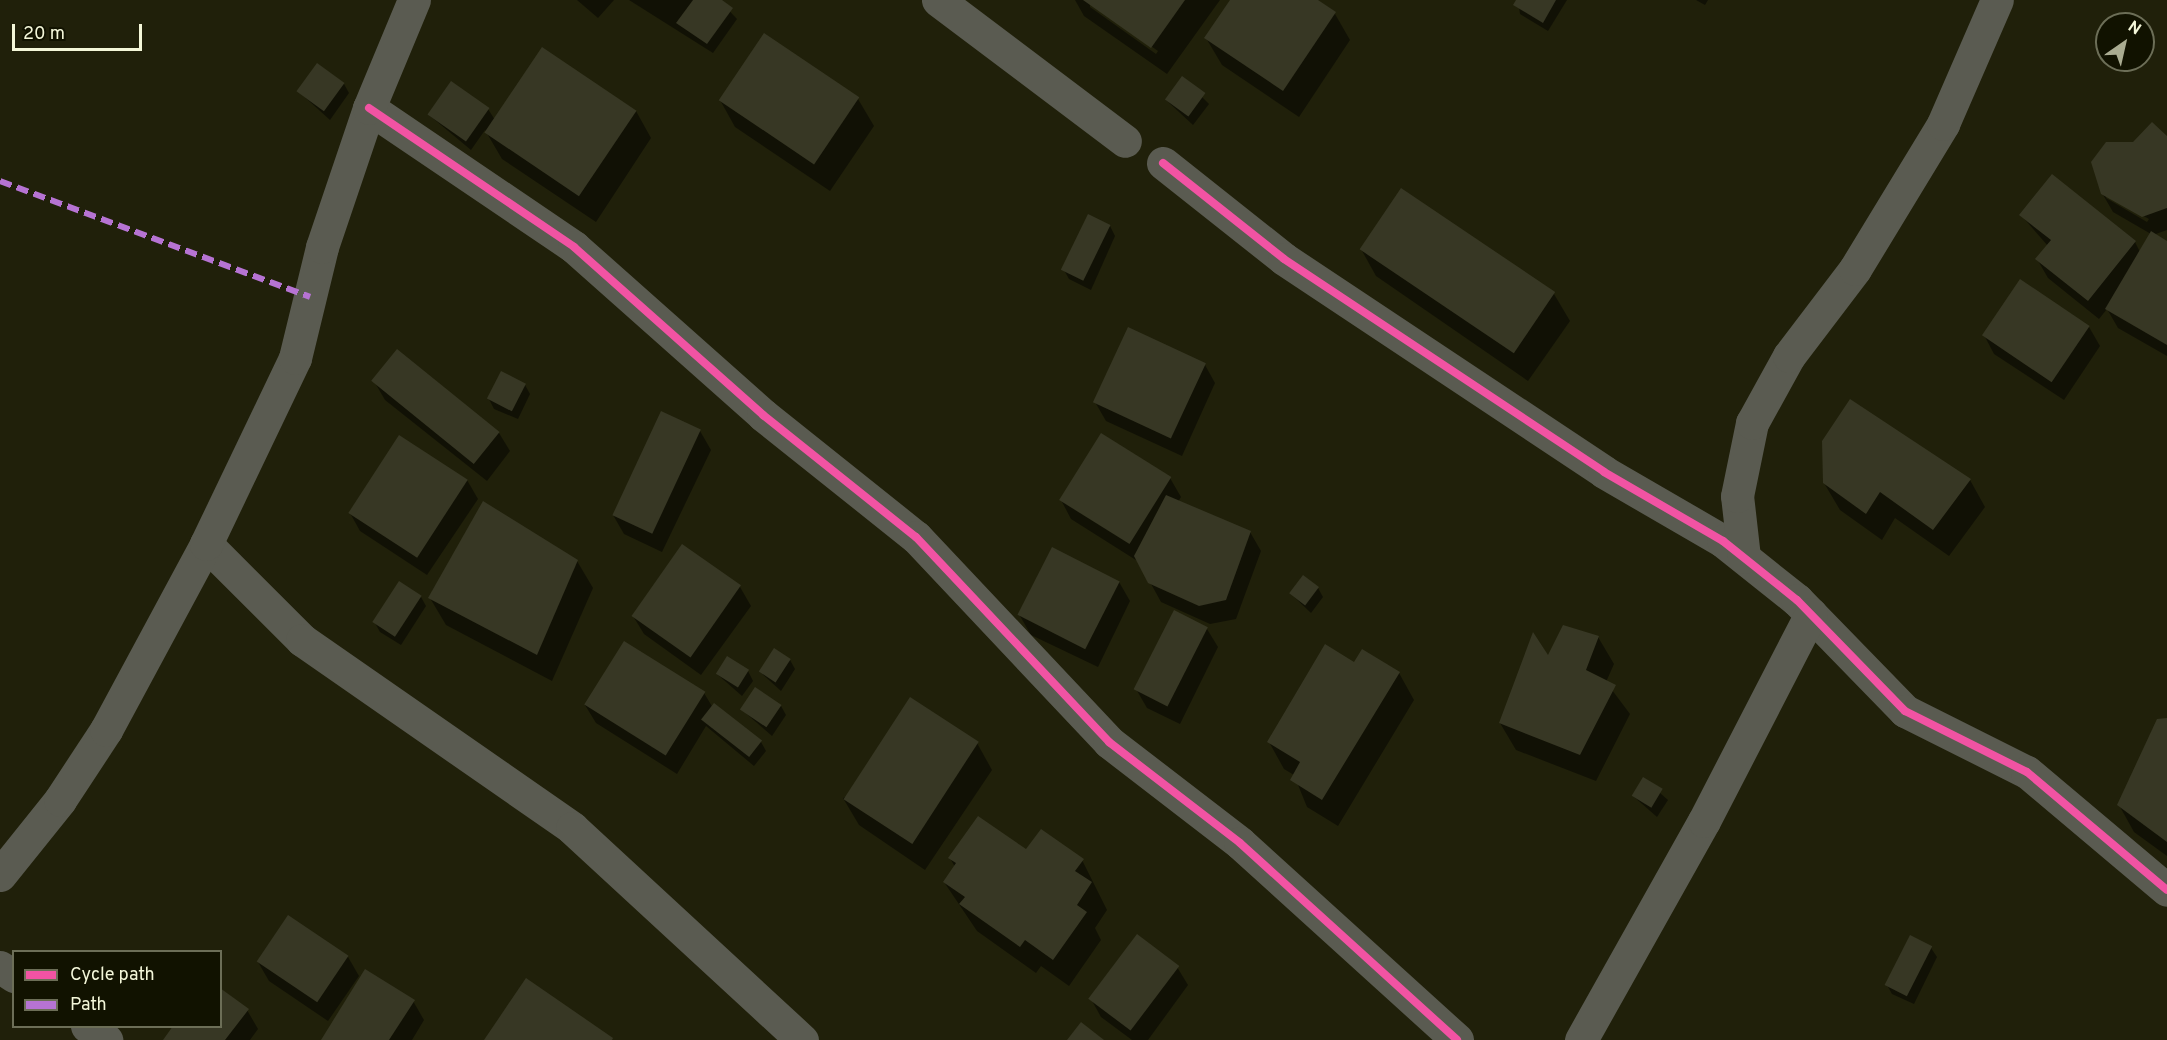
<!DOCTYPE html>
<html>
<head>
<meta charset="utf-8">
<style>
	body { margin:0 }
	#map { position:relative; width:2167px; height:1040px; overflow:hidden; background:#20200a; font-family:Overpass,sans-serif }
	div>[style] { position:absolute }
	.shadow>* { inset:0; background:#0007 }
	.building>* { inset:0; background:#373724; transform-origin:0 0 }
	.minor>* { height:33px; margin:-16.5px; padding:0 16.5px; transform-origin:16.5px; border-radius:16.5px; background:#5a5b51 }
	.quiet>* { height:6px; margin-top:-3px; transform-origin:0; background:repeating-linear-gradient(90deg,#b673d3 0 12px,transparent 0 18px) }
	.cycleway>* { height:8px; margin:-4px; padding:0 4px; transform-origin:4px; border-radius:4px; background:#f153a3 }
	span { translate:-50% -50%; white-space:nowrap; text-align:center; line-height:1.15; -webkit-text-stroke:4.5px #111200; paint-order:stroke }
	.legend { position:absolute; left:12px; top:950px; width:210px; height:78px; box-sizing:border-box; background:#111200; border:2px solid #6c6e57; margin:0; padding:8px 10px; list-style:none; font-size:18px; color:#f4f7d9 }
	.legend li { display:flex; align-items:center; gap:12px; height:30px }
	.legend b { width:30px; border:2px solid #6c6e57 }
	.north { position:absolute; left:2095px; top:12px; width:60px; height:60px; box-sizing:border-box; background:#111200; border:2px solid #6c6e57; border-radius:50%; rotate:34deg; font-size:16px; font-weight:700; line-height:24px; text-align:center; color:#f4f7d9 }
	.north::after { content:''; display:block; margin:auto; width:21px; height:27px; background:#aaac91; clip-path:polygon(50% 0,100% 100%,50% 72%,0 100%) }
	.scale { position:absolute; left:12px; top:24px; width:130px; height:27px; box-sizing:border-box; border:3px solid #f4f7d9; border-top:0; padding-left:8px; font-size:18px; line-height:21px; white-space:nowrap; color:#f4f7d9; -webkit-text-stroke:4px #111200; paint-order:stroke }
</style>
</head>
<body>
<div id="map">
	<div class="shadow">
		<i style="clip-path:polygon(577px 0,614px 0,598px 18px)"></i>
		<i style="clip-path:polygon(629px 0,719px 0,737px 19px,713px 53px)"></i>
		<i style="clip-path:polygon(evenodd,1075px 0,1220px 0,1167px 74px,1084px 16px,1075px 0,1090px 3px,1158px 51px,1156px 54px,1090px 7px,1090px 3px)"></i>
		<i style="clip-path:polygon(1232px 0,1315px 0,1335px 14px,1350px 40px,1299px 117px,1222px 65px,1206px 38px)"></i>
		<i style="clip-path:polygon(1518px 0,1567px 0,1548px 31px,1520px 14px)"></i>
		<i style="clip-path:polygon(1696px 0,1708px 0,1705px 5px)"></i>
		<i style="clip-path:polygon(765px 35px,858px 99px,874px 126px,830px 191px,735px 127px,720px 100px)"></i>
		<i style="clip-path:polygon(1183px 78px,1209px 104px,1193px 125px,1166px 100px)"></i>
		<i style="clip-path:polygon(344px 84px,349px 93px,330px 120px,298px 91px)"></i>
		<i style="clip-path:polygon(488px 109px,495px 120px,636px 111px,651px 138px,596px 222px,502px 159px,485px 130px,471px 150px,429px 115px)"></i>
		<i style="clip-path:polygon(evenodd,2167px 138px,2167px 230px,2153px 235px,2167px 243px,2167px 356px,2118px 328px,2107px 309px,2099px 319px,2048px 278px,2037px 259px,2048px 246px,2021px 215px,2135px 242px,2140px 252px,2151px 234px,2113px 212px,2102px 193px,2134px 143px,2167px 138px,2106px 195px,2149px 219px,2147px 222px,2106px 198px,2106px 195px)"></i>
		<i style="clip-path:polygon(1110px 226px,1115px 236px,1091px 290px,1069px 279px,1064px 270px)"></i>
		<i style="clip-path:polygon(1361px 249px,1554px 294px,1570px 321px,1528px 381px,1376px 276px)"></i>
		<i style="clip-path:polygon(2089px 327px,2100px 346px,2064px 400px,1994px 354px,1984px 335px)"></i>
		<i style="clip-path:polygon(1205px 365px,1215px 383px,1182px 456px,1106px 421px,1095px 402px)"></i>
		<i style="clip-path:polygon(374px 381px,499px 433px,510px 451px,487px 481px,385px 400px)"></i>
		<i style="clip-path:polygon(525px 385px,530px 394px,518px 419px,494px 409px,489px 399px)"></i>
		<i style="clip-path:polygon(700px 431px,711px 450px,662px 552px,624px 534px,613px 515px)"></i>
		<i style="clip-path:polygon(1102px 435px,1170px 478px,1181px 497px,1178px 502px,1250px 532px,1261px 551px,1236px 619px,1210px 624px,1161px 602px,1139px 562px,1071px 519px,1061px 500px)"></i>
		<i style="clip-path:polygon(467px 480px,478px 499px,427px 575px,360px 531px,350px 513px)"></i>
		<i style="clip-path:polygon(1970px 480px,1985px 507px,1949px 556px,1895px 518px,1882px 540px,1840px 510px,1824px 483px)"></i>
		<i style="clip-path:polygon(683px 546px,740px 587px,751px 606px,701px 675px,644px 634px,633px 616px)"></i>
		<i style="clip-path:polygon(577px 561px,593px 588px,552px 681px,446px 625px,430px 598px)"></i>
		<i style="clip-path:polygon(1119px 582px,1130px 601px,1098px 667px,1031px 635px,1020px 616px)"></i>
		<i style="clip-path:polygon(1318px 588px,1323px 597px,1311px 613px,1291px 594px)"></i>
		<i style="clip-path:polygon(421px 597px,426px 606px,401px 645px,380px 632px,375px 623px)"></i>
		<i style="clip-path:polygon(1174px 612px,1207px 629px,1218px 647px,1180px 724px,1147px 708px,1136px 689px)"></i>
		<i style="clip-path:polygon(1598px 637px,1614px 664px,1606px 682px,1630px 714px,1596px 781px,1516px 750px,1500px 723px,1549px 658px)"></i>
		<i style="clip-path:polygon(790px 660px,795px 669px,781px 691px,760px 672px)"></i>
		<i style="clip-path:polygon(1355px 664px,1399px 673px,1414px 700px,1338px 826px,1307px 807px,1294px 775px,1284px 769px,1269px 742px)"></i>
		<i style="clip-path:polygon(748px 671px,753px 681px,742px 696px,717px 674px)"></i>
		<i style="clip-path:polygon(704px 693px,713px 708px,761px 742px,766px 751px,754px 766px,706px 726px,677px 774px,596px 723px,585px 705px)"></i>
		<i style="clip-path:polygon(781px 706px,786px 715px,772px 736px,741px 709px)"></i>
		<i style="clip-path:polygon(2167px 719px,2167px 856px,2134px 832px,2119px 805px)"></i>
		<i style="clip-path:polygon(977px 743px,992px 770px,925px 870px,859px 825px,843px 798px)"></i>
		<i style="clip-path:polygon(1644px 779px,1668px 800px,1657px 817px,1633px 796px)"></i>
		<i style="clip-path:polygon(950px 858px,1082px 860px,1107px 910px,1095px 928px,1101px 940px,1069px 986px,1041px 966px,1036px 973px,977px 931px,944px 882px,955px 867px)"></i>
		<i style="clip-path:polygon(1931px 948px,1937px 957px,1914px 1004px,1892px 994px,1887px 985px)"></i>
		<i style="clip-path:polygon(348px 957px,359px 976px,328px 1021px,269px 981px,258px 962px)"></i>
		<i style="clip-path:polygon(1177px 967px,1188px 985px,1148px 1040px,1132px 1040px,1101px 1017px,1091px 999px)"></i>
		<i style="clip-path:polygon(413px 1001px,424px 1020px,412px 1040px,323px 1040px)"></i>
		<i style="clip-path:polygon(247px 1010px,258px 1029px,250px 1040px,165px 1040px,220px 1026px)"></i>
	</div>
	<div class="building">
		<i style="clip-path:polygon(693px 0,722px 0,733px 8px,707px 44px,676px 23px)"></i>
		<i style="clip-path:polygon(1083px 0,1185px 0,1151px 48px)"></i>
		<i style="clip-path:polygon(1230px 0,1318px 0,1336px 12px,1283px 91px,1204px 38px)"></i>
		<i style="clip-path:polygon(1516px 0,1556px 0,1543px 23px,1513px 5px)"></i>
		<i style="left:764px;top:33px;width:115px;height:81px;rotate:34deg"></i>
		<i style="left:542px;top:47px;width:114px;height:103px;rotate:34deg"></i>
		<i style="left:317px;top:63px;width:34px;height:35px;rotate:36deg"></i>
		<i style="left:1182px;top:76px;width:29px;height:29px;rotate:36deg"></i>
		<i style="left:451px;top:81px;width:47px;height:41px;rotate:35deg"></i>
		<i style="clip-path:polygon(2152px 122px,2167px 136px,2167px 208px,2142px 217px,2101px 194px,2091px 162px,2106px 142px,2133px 142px)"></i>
		<i style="clip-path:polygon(2052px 174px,2136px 241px,2088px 301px,2035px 259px,2051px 240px,2019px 215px)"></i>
		<i style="left:1401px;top:188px;width:186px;height:74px;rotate:34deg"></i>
		<i style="left:1088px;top:214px;width:25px;height:62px;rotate:26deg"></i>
		<i style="clip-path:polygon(2151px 231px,2167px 241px,2167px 345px,2105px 309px)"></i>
		<i style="left:2020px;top:279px;width:84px;height:68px;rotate:34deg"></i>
		<i style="left:1128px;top:327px;width:86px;height:83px;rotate:25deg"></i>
		<i style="left:397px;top:349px;width:132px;height:41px;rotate:39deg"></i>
		<i style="left:501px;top:371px;width:28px;height:31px;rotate:27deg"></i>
		<i style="clip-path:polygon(1850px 399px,1971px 479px,1933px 530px,1880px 492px,1866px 514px,1823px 483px,1822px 441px)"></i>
		<i style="left:661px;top:411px;width:44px;height:115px;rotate:25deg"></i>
		<i style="left:1101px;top:433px;width:83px;height:79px;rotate:32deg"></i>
		<i style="left:399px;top:435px;width:82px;height:93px;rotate:33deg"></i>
		<i style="clip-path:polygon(1166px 495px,1251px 531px,1226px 600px,1199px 606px,1148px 583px,1134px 556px)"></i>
		<i style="clip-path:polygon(483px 501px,578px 560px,537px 655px,428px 598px)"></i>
		<i style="left:682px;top:544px;width:72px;height:88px;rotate:35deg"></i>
		<i style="left:1052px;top:547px;width:76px;height:76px;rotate:27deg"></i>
		<i style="left:1303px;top:575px;width:20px;height:23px;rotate:37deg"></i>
		<i style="left:399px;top:581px;width:27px;height:49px;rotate:33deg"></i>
		<i style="left:1174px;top:610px;width:38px;height:89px;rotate:27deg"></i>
		<i style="clip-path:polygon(1563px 625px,1599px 636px,1586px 670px,1616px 685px,1580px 755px,1499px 723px,1533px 632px,1548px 655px)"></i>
		<i style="left:624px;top:641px;width:96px;height:75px;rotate:32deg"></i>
		<i style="clip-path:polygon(1325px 644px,1354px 662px,1362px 649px,1400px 672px,1322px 800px,1290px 780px,1300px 762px,1267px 742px)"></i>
		<i style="left:774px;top:648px;width:20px;height:28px;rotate:33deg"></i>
		<i style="left:727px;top:656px;width:26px;height:21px;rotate:32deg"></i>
		<i style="left:755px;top:687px;width:32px;height:27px;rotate:34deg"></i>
		<i style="left:910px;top:697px;width:82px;height:122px;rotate:33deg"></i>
		<i style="left:714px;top:703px;width:61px;height:21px;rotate:38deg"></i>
		<i style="clip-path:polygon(2167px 718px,2167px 842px,2117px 805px,2157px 719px)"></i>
		<i style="left:1643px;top:777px;width:23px;height:22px;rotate:31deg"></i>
		<i style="clip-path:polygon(978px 816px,1026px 849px,1041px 829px,1084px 859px,1075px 871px,1092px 882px,1077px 905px,1087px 912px,1053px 960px,1025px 940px,1020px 947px,959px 904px,965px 897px,943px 882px,956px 863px,948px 858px)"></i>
		<i style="left:288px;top:915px;width:73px;height:56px;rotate:34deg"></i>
		<i style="left:1137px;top:934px;width:53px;height:81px;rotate:37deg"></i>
		<i style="left:1910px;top:935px;width:25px;height:56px;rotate:27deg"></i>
		<i style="clip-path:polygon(365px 969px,415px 1000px,389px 1040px,321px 1040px)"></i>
		<i style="clip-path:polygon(526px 978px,613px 1038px,612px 1040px,484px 1040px)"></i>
		<i style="clip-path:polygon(220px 988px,249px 1009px,225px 1040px,163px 1040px,173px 1026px,220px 1026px)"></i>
		<i style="clip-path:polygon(1081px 1022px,1104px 1040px,1067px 1040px)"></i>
	</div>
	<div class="minor">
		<i style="left:938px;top:0;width:234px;rotate:37deg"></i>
		<i style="left:369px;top:108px;width:248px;rotate:34.1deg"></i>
		<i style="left:574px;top:247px;width:253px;rotate:41.6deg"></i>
		<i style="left:763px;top:415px;width:196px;rotate:38.6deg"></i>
		<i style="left:916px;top:537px;width:282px;rotate:46.7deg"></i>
		<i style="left:1109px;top:742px;width:165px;rotate:37.6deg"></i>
		<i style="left:1240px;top:843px;width:293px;rotate:42.2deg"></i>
		<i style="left:1163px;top:163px;width:154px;rotate:38.4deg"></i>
		<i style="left:1284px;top:259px;width:384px;rotate:33.6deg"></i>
		<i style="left:1604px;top:472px;width:138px;rotate:30.1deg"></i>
		<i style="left:1723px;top:541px;width:95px;rotate:38.6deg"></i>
		<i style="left:1797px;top:600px;width:155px;rotate:45.8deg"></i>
		<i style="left:1905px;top:711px;width:136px;rotate:26.6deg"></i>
		<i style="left:2027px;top:772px;width:183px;rotate:40.1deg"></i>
		<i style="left:206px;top:544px;width:136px;rotate:45deg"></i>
		<i style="left:302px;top:640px;width:329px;rotate:34.8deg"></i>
		<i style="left:572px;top:828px;width:313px;rotate:42.7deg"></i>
		<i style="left:1744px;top:557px;width:61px;rotate:-96.5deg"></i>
		<i style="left:1737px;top:496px;width:75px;rotate:-78.4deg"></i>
		<i style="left:1752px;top:423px;width:77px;rotate:-61.1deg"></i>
		<i style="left:1789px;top:356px;width:109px;rotate:-52.8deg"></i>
		<i style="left:1855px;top:269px;width:170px;rotate:-58.7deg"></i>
		<i style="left:1943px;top:124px;width:135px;rotate:-66.5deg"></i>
		<i style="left:0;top:875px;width:96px;rotate:-51.3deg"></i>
		<i style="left:60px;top:800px;width:84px;rotate:-56.7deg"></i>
		<i style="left:106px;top:730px;width:211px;rotate:-61.7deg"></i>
		<i style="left:206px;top:544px;width:206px;rotate:-64.4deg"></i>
		<i style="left:295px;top:358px;width:114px;rotate:-76.3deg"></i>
		<i style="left:322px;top:247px;width:147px;rotate:-71.3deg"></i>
		<i style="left:369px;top:108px;width:117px;rotate:-67.4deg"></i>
		<i style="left:0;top:967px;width:17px;rotate:33deg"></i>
		<i style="left:87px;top:1026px;width:24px;rotate:36deg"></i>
		<i style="left:1581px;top:1040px;width:251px;rotate:-60.7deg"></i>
		<i style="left:1704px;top:821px;width:233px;rotate:-62.7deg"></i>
	</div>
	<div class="quiet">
		<i style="left:0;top:181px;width:331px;rotate:20.5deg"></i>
	</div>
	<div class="cycleway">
		<i style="left:369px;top:108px;width:248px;rotate:34.1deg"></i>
		<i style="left:574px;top:247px;width:253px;rotate:41.6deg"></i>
		<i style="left:763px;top:415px;width:196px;rotate:38.6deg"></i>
		<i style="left:916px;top:537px;width:282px;rotate:46.7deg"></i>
		<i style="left:1109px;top:742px;width:165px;rotate:37.6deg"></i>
		<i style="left:1240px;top:843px;width:293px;rotate:42.2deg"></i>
		<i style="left:1163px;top:163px;width:154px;rotate:38.4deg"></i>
		<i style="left:1284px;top:259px;width:384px;rotate:33.6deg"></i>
		<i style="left:1604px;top:472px;width:138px;rotate:30.1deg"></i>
		<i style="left:1723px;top:541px;width:95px;rotate:38.6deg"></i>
		<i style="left:1797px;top:600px;width:155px;rotate:45.8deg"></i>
		<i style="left:1905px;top:711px;width:136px;rotate:26.6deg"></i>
		<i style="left:2027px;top:772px;width:183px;rotate:40.1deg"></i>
	</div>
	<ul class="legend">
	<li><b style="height:8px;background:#f153a3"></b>Cycle path</li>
	<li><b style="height:8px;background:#b673d3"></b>Path</li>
	</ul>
	<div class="north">N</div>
	<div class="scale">20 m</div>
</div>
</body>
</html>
